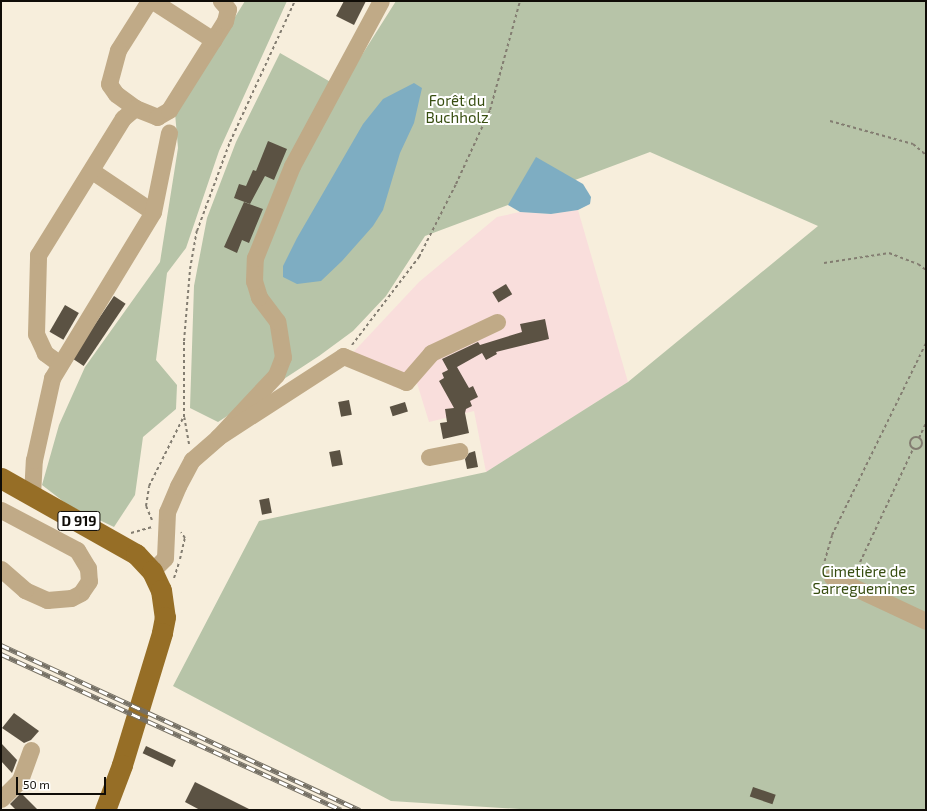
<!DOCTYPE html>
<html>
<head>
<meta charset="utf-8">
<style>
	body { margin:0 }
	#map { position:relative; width:927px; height:811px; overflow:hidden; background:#f7eedc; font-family:"Exo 2",sans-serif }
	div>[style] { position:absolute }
	.commercial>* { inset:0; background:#f9dedc }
	.green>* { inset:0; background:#b7c4a8 }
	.water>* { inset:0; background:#7eadc2 }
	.building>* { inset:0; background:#5b5243; transform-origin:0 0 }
	.path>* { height:2px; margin-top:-1px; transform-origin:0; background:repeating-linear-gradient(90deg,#837d71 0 3px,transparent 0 6px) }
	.path>.ring { margin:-1px; padding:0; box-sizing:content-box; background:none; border:2px solid #837d71; border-radius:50% }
	.minor>* { height:17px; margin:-8.5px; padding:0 8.5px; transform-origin:8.5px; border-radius:8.5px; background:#c0aa87 }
	.major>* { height:21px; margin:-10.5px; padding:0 10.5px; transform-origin:10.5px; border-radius:10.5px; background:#966e26 }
	.rail>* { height:4.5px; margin-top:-2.25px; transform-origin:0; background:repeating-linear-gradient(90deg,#fff 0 9px,#757065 0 18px); box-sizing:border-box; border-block:1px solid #757065 }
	span { translate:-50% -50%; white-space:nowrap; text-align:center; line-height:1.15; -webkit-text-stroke:4px #fff; paint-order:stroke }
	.shield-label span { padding:1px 3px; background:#fff; border:1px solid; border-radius:3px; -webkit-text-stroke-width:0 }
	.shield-label { font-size:14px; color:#0f0c07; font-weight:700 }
	.park-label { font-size:15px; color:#374d10 }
	.frame { position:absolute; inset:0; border:2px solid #0f0c07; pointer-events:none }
	.scale { position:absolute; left:16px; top:777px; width:90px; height:18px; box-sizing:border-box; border:2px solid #0f0c07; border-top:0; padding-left:5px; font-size:12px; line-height:14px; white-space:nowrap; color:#0f0c07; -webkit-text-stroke:3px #fff; paint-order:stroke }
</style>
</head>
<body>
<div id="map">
	<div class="commercial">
		<i style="clip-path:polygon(578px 210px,628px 382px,486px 472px,474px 411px,429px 422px,416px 380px,394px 387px,345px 361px,419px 282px,497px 217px,520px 212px,551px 214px)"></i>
	</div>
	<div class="green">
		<i style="clip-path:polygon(245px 1px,287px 1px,219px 151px,186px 248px,167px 273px,156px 360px,177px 385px,176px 409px,143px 437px,135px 495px,114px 527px,68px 505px,42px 485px,59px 425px,85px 367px,160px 262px,178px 148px,175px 113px)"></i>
		<i style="clip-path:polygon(396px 1px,926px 1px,926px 810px,535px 810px,391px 801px,173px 686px,259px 521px,486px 472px,628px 382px,818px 226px,650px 152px,425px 236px,386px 296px,353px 331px,319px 356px,218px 422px,190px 408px,194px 286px,207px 218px,236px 142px,280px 53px,341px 88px)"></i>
	</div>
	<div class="water">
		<i style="clip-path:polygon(414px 83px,422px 88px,414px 123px,400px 153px,383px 210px,373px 226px,342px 261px,321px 281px,297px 284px,283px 277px,283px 266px,297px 238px,363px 124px,383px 99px)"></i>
		<i style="clip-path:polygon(536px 157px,583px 184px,591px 197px,590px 204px,578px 210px,551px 214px,520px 212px,508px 205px)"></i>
	</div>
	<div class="building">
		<i style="clip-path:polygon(344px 1px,366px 1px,354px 25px,336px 16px)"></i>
		<i style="clip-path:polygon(268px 141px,287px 149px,274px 180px,265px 176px,250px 204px,234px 198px,239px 184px,246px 186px,253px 170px,256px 171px)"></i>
		<i style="clip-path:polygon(244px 202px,263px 209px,249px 243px,242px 240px,237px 253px,224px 247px)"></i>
		<i style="left:506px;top:284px;width:12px;height:16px;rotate:59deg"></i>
		<i style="left:114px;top:296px;width:14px;height:75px;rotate:34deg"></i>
		<i style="left:65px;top:305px;width:16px;height:31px;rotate:30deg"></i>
		<i style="clip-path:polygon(545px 319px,549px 339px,496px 352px,497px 354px,486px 360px,482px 353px,457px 367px,469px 388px,473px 386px,478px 397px,470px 401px,472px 406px,466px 409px,465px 413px,469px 433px,443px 439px,440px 423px,447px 422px,445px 409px,454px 408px,439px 381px,444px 378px,442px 373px,448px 370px,442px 359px,478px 342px,480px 345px,522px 332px,520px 324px)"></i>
		<i style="left:349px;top:400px;width:15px;height:11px;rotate:79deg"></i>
		<i style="left:405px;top:402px;width:10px;height:16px;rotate:73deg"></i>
		<i style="left:340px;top:450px;width:15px;height:11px;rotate:79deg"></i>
		<i style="clip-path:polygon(475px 451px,478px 467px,467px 469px,465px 459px,469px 453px)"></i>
		<i style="left:269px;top:498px;width:15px;height:10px;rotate:79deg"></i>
		<i style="clip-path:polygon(14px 713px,39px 731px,31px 740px,24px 743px,2px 728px)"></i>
		<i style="clip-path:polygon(1px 743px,17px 760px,12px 773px,1px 761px)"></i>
		<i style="left:146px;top:746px;width:33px;height:8px;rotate:25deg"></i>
		<i style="clip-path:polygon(195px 782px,251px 810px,200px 810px,185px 802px)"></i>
		<i style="left:753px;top:787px;width:24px;height:10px;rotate:19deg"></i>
		<i style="clip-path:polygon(21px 793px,38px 810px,16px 810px,10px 804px)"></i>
	</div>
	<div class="path">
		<i style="left:830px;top:121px;width:86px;rotate:15.5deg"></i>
		<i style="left:913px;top:144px;width:17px;rotate:40deg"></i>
		<i style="left:824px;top:263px;width:66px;rotate:-8.7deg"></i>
		<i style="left:889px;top:253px;width:31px;rotate:21deg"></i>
		<i style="left:918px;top:264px;width:10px;rotate:37deg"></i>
		<i style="left:352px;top:345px;width:111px;rotate:-52.7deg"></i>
		<i style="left:419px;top:257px;width:82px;rotate:-63.1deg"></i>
		<i style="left:456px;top:184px;width:81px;rotate:-65.3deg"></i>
		<i style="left:490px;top:110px;width:113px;rotate:-74.6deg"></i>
		<i class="ring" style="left:910px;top:437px;width:10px;height:10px"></i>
		<i style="left:919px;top:438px;width:17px;rotate:-65deg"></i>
		<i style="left:189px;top:444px;width:27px;rotate:-100deg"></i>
		<i style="left:184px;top:417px;width:76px;rotate:-90deg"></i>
		<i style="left:184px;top:341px;width:72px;rotate:-85.2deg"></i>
		<i style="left:190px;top:269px;width:39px;rotate:-80deg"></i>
		<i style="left:197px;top:231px;width:95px;rotate:-69.7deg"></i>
		<i style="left:230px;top:142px;width:155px;rotate:-65.3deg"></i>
		<i style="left:152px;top:520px;width:15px;rotate:-113deg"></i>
		<i style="left:146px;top:506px;width:20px;rotate:-81deg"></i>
		<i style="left:149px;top:486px;width:76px;rotate:-63.4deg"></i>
		<i style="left:131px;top:533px;width:22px;rotate:-16deg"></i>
		<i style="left:180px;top:559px;width:22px;rotate:-77deg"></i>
		<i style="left:185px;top:538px;width:7px;rotate:-124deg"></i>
		<i style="left:823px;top:567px;width:33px;rotate:-74deg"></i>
		<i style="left:832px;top:535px;width:214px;rotate:-63.9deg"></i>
		<i style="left:855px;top:573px;width:137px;rotate:-64.9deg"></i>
		<i style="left:174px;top:578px;width:16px;rotate:-72deg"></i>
	</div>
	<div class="minor">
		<i style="left:149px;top:1px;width:58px;rotate:122.3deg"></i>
		<i style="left:118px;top:50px;width:35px;rotate:105deg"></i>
		<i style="left:109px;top:84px;width:12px;rotate:55deg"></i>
		<i style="left:116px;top:94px;width:24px;rotate:36deg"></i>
		<i style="left:135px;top:108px;width:24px;rotate:22deg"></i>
		<i style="left:157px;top:117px;width:14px;rotate:-30deg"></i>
		<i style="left:169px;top:110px;width:105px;rotate:-57.8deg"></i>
		<i style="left:225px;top:21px;width:12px;rotate:-76deg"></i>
		<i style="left:228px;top:9px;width:11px;rotate:-131deg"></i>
		<i style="left:153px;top:1px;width:72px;rotate:33deg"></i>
		<i style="left:92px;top:171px;width:73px;rotate:33.9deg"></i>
		<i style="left:60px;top:364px;width:19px;rotate:-144deg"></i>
		<i style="left:45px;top:353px;width:21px;rotate:-115deg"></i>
		<i style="left:36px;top:334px;width:79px;rotate:-88.5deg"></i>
		<i style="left:38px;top:255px;width:161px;rotate:-58.2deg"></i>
		<i style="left:123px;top:118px;width:16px;rotate:-40deg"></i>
		<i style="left:218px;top:437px;width:85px;rotate:-46.9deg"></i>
		<i style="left:276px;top:375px;width:19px;rotate:-69deg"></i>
		<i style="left:283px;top:357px;width:36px;rotate:-99deg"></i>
		<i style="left:277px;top:321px;width:30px;rotate:-127deg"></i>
		<i style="left:259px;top:297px;width:17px;rotate:-107deg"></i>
		<i style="left:254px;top:281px;width:23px;rotate:-88deg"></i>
		<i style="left:255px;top:258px;width:99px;rotate:-68.1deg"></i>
		<i style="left:292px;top:166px;width:187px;rotate:-61.7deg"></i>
		<i style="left:429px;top:457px;width:31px;rotate:-11deg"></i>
		<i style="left:32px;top:495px;width:35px;rotate:-87deg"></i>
		<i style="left:34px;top:460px;width:84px;rotate:-77.6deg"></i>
		<i style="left:52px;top:378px;width:194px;rotate:-58.7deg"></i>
		<i style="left:153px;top:212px;width:81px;rotate:-78.6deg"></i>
		<i style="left:1px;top:510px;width:86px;rotate:27.8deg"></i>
		<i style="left:77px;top:550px;width:21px;rotate:59deg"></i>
		<i style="left:88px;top:568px;width:13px;rotate:86deg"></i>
		<i style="left:89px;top:581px;width:14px;rotate:124deg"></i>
		<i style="left:81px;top:593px;width:11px;rotate:153deg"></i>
		<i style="left:71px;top:598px;width:24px;rotate:175deg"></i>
		<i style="left:47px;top:600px;width:24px;rotate:-156deg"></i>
		<i style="left:25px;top:590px;width:32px;rotate:-139deg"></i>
		<i style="left:152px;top:571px;width:18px;rotate:-45deg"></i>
		<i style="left:165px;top:558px;width:46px;rotate:-87.5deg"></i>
		<i style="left:167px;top:512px;width:28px;rotate:-67deg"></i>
		<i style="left:178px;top:486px;width:30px;rotate:-62deg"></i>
		<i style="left:192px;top:460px;width:35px;rotate:-41deg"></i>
		<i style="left:218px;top:437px;width:149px;rotate:-32.9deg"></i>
		<i style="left:343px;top:356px;width:68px;rotate:22.4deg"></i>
		<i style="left:406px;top:382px;width:38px;rotate:-49deg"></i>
		<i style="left:431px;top:353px;width:73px;rotate:-25.2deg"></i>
		<i style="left:832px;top:577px;width:104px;rotate:25.1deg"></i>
		<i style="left:1px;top:799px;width:27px;rotate:-45deg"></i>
		<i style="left:20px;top:780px;width:32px;rotate:-70deg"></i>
	</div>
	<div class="major">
		<i style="left:1px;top:478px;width:155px;rotate:29.4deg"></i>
		<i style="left:136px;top:554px;width:23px;rotate:47deg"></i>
		<i style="left:152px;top:571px;width:21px;rotate:65deg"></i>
		<i style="left:161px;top:590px;width:27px;rotate:82deg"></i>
		<i style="left:165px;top:617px;width:16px;rotate:101deg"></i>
		<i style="left:162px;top:633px;width:138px;rotate:106.9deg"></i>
		<i style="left:122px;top:765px;width:48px;rotate:110.7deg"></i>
	</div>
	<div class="rail">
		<i style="left:1px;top:645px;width:395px;rotate:24.7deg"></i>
		<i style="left:1px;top:654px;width:374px;rotate:24.6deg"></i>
	</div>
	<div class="shield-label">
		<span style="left:79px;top:521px">D 919</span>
	</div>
	<div class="park-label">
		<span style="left:457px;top:109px">Forêt du<br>Buchholz</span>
		<span style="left:864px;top:580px">Cimetière de<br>Sarreguemines</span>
	</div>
	<div class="frame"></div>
	<div class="scale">50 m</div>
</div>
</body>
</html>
